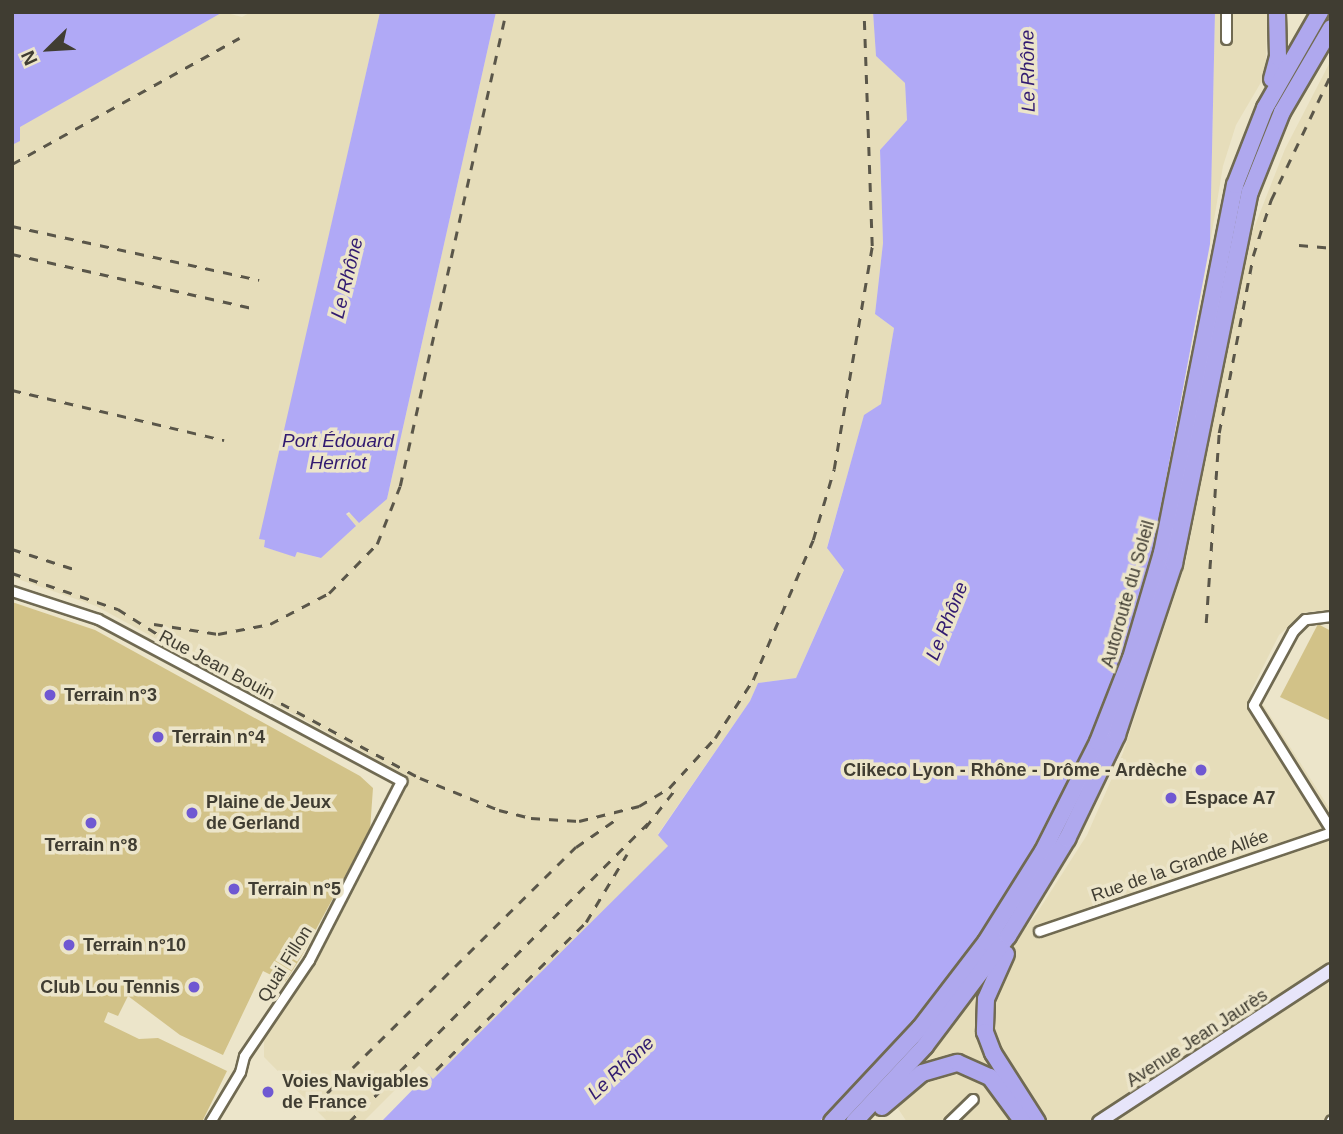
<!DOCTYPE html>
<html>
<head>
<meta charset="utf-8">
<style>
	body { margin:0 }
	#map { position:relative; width:1343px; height:1134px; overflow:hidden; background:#ece5ca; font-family:Helvetica,sans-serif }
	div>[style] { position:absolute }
	.built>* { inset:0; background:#e6ddba }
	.green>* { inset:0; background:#d2c288 }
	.water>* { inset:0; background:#b0a9f6 }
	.roads { filter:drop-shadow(2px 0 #706a52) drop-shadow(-2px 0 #706a52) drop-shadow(0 2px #706a52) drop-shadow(0 -2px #706a52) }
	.street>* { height:9px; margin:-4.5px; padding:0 4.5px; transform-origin:4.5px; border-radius:4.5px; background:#fff }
	.secondary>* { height:12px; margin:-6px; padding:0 6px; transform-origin:6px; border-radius:6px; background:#e7e5fa }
	.highway>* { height:16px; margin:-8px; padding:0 8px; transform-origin:8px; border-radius:8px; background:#afa8ee }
	.rail>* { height:2.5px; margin-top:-1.25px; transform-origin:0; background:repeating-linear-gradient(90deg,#5a5649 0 9px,transparent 0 18px) }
	.dots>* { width:19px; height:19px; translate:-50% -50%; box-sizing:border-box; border:4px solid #ece5ca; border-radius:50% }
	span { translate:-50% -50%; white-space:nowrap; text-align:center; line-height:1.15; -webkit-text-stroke:7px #ece5ca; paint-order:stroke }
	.street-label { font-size:18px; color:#403d32 }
	.poi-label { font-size:18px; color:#403d32; font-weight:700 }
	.left { translate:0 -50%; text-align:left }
	.right { translate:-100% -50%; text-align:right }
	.water-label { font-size:19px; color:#311a70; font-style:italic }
	.frame { position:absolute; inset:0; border:14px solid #403d32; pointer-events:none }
	.north { position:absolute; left:14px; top:14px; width:70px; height:70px; -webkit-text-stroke:5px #ece5ca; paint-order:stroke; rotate:246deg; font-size:19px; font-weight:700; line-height:28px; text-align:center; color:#403d32 }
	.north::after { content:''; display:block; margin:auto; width:24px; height:32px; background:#403d32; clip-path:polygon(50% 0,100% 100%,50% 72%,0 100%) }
</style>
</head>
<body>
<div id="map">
	<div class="built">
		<i style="clip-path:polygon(223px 12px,242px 17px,251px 12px,380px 12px,260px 539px,265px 540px,264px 547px,295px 556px,297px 552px,320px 558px,355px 527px,346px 515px,387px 499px,496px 12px,873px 12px,876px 56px,905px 83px,907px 120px,880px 150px,883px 243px,875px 314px,894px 328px,881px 404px,864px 416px,827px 547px,844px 569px,796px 678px,758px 683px,750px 701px,658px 834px,668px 846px,433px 1079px,419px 1066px,363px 1122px,328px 1122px,264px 1057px,264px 1036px,314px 964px,407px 776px,96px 606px,12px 577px,12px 145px,20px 141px,19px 127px)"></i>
		<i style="clip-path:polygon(1215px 12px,1267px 12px,1266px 65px,1270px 67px,1236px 125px,1223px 166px,1210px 244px)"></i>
		<i style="clip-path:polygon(1331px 60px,1331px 610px,1306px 612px,1279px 635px,1250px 693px,1264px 706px,1331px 811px,1331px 1122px,907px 1122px,895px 1104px,1037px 913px,1087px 835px,1123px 753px,1185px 565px,1248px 243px,1285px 149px)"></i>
	</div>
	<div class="green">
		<i style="clip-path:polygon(12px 602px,95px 630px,360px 776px,373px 788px,370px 830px,301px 957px,285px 982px,263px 971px,223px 1055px,180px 1035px,128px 996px,118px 1016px,108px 1012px,104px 1022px,139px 1039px,158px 1038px,227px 1071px,202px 1122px,12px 1122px)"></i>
		<i style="clip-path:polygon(1318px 624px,1331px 631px,1331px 721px,1280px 697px)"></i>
	</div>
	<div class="water">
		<i style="clip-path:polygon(12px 12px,223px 12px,20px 127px,20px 141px,12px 145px)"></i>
		<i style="clip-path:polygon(380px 12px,496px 12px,387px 499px,359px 523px,349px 512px,346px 514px,356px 526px,321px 558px,297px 552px,295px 557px,264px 547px,265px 540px,259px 539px)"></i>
		<i style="clip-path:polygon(873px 12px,1215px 12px,1210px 244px,1153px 549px,1119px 663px,1087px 744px,1022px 868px,965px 956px,900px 1037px,819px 1122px,381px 1122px,428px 1074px,433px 1079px,668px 846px,658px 835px,750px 701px,758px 683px,796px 678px,844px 570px,827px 548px,864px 415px,881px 404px,894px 328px,875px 314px,883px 243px,880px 150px,907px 120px,905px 83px,876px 56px)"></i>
	</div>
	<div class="roads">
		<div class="street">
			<i style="left:1226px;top:39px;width:27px;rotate:-90deg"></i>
			<i style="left:12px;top:591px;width:90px;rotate:18deg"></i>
			<i style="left:98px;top:619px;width:344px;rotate:28.1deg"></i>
			<i style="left:401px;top:781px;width:201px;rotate:117.2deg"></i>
			<i style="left:309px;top:960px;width:116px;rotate:124.1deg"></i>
			<i style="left:244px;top:1056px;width:16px;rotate:104deg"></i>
			<i style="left:240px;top:1072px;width:58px;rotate:121deg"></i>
			<i style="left:1331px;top:616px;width:26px;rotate:173deg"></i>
			<i style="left:1305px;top:619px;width:17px;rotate:135deg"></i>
			<i style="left:1293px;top:631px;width:84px;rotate:118.4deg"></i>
			<i style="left:1253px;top:705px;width:147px;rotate:58deg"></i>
			<i style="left:1039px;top:931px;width:308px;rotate:-18.7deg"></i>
			<i style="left:949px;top:1122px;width:33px;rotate:-44deg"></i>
			<i style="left:1330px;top:1122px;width:2px;rotate:-63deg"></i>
		</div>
		<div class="secondary">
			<i style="left:1099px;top:1122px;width:277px;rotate:-33.2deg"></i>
		</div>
		<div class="highway">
			<i style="left:1272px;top:79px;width:23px;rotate:-75deg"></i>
			<i style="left:1278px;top:57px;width:45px;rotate:-91.3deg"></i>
			<i style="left:1006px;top:954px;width:49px;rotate:114deg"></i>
			<i style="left:986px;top:999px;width:33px;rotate:92deg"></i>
			<i style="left:985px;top:1032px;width:22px;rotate:69deg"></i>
			<i style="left:993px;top:1053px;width:82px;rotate:57.5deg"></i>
			<i style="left:882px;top:1107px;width:52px;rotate:-40.4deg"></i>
			<i style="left:922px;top:1073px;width:37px;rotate:-16deg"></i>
			<i style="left:958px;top:1063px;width:35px;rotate:24deg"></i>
			<i style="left:990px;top:1077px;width:56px;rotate:53.7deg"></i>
			<i style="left:832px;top:1122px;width:129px;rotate:-46.9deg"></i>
			<i style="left:920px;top:1028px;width:108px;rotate:-52.5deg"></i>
			<i style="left:986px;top:942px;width:107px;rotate:-57.9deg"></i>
			<i style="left:1043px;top:851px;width:122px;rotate:-63.2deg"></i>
			<i style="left:1098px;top:742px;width:90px;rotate:-68.6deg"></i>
			<i style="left:1131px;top:658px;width:109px;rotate:-73.6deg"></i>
			<i style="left:1162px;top:553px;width:375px;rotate:-78.8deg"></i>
			<i style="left:1235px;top:185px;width:83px;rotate:-68.7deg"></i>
			<i style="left:1265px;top:108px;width:111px;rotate:-60.2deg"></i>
			<i style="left:854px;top:1122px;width:104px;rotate:-46.9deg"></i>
			<i style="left:925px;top:1046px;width:138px;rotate:-53deg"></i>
			<i style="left:1008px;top:936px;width:114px;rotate:-58.7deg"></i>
			<i style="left:1067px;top:839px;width:115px;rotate:-64.3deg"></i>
			<i style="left:1117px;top:735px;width:180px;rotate:-71.6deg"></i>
			<i style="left:1174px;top:564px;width:380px;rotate:-78.5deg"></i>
			<i style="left:1250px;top:192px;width:86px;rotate:-68.2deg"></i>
			<i style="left:1282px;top:112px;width:97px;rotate:-59.7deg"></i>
		</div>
	</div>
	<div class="rail">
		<i style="left:12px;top:164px;width:260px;rotate:-29deg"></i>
		<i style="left:12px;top:226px;width:253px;rotate:12.3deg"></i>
		<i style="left:1299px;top:245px;width:32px;rotate:5deg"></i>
		<i style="left:12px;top:254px;width:246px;rotate:12.7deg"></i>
		<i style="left:12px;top:390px;width:218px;rotate:13.3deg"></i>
		<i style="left:12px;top:549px;width:65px;rotate:17.9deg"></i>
		<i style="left:12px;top:573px;width:112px;rotate:18.8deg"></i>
		<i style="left:118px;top:609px;width:80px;rotate:32.3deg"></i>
		<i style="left:186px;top:652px;width:266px;rotate:28.3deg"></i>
		<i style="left:420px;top:778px;width:85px;rotate:22.1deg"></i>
		<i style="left:499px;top:810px;width:33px;rotate:14deg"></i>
		<i style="left:531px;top:818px;width:48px;rotate:3.6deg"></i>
		<i style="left:579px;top:821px;width:62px;rotate:-14deg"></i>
		<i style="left:639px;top:806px;width:35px;rotate:-31deg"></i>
		<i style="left:669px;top:788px;width:68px;rotate:-47.4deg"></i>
		<i style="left:715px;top:738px;width:69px;rotate:-56.8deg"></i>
		<i style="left:753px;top:680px;width:152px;rotate:-66.8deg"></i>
		<i style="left:813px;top:540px;width:74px;rotate:-73.5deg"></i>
		<i style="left:834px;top:469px;width:226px;rotate:-80.3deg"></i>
		<i style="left:872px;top:246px;width:234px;rotate:-92deg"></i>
		<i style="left:1206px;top:623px;width:190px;rotate:-86.1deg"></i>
		<i style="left:1219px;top:433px;width:180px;rotate:-79.1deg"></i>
		<i style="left:1253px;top:256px;width:59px;rotate:-72.2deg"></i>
		<i style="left:1271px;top:200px;width:140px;rotate:-64.5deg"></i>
		<i style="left:154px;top:624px;width:65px;rotate:8.9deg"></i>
		<i style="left:218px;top:634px;width:53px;rotate:-10.9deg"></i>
		<i style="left:270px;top:624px;width:67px;rotate:-27.7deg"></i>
		<i style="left:329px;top:593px;width:69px;rotate:-45.6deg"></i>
		<i style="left:377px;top:544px;width:62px;rotate:-68.4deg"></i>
		<i style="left:400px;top:486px;width:486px;rotate:-77.4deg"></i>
		<i style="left:645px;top:828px;width:52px;rotate:-52deg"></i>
		<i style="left:436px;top:1070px;width:211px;rotate:-44.6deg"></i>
		<i style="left:586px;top:922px;width:79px;rotate:-58.9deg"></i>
		<i style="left:327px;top:1093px;width:350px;rotate:-44.7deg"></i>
		<i style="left:576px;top:847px;width:51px;rotate:-34.6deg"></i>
		<i style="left:349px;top:1122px;width:427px;rotate:-45deg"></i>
	</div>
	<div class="dots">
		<i style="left:50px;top:695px;background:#6f58d2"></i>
		<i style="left:158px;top:737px;background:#6f58d2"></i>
		<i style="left:1201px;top:770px;background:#6f58d2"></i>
		<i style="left:1171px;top:798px;background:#6f58d2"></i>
		<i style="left:192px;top:813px;background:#6f58d2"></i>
		<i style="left:91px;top:823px;background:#6f58d2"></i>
		<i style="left:234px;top:889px;background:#6f58d2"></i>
		<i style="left:69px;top:945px;background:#6f58d2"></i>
		<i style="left:194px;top:987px;background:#6f58d2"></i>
		<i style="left:268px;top:1092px;background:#6f58d2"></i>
	</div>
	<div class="street-label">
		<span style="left:1128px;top:594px;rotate:-74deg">Autoroute du Soleil</span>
		<span style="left:217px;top:665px;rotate:28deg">Rue Jean Bouin</span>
		<span style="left:1180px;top:866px;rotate:-19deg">Rue de la Grande Allée</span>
		<span style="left:285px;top:964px;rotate:-58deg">Quai Fillon</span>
		<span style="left:1197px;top:1038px;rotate:-33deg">Avenue Jean Jaurès</span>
	</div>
	<div class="poi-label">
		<span class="left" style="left:64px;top:695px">Terrain n°3</span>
		<span class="left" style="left:172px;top:737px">Terrain n°4</span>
		<span class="right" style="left:1187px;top:770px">Clikeco Lyon - Rhône - Drôme - Ardèche</span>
		<span class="left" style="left:1185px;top:798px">Espace A7</span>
		<span class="left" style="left:206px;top:813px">Plaine de Jeux<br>de Gerland</span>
		<span style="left:91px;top:845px">Terrain n°8</span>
		<span class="left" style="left:248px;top:889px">Terrain n°5</span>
		<span class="left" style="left:83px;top:945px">Terrain n°10</span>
		<span class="right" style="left:180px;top:987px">Club Lou Tennis</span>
		<span class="left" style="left:282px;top:1092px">Voies Navigables<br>de France</span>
	</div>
	<div class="water-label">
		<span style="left:1028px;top:71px;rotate:-91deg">Le Rhône</span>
		<span style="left:347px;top:278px;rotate:-76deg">Le Rhône</span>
		<span style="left:338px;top:452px">Port Édouard<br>Herriot</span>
		<span style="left:947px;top:621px;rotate:-68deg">Le Rhône</span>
		<span style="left:621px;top:1068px;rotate:-43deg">Le Rhône</span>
	</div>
	<div class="frame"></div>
	<div class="north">N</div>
</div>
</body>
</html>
